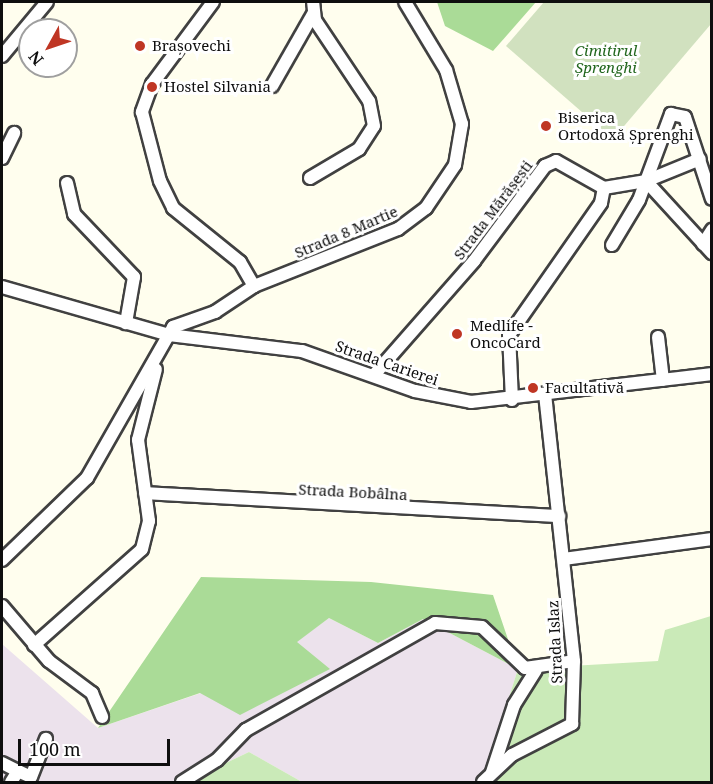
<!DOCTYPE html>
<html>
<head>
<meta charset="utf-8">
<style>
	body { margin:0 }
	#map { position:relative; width:713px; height:784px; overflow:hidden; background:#fffeee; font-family:"Noto Serif",serif }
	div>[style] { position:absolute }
	.industrial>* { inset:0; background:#ece2ec }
	.green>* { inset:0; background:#caeab8 }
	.forest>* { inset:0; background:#aadb97 }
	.cemetery>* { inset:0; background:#d1e1bf }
	.roads { filter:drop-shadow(2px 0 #414141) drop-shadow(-2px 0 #414141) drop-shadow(0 2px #414141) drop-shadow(0 -2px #414141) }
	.minor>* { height:12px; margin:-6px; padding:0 6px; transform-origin:6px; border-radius:6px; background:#fff }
	.dots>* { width:16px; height:16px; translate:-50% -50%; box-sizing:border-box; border:3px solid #fff; border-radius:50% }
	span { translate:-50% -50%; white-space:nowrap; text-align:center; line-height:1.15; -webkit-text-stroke:6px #fff; paint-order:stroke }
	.poi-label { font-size:15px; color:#0e0e0e }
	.left { translate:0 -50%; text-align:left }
	.park-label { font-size:15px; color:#21661d; font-style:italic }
	.street-label { font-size:15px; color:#0e0e0e }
	.frame { position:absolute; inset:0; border:3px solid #0e0e0e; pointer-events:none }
	.north { position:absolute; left:18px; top:18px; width:60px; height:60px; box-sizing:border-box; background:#fff; border:2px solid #9f9f9f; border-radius:50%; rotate:230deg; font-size:16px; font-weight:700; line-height:24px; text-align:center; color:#0e0e0e }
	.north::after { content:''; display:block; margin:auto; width:21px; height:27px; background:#bf3624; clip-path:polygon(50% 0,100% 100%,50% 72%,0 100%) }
	.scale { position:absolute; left:18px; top:739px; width:152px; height:27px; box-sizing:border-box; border:3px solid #0e0e0e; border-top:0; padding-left:8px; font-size:18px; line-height:21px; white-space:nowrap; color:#0e0e0e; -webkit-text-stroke:4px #fff; paint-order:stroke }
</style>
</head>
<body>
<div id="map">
	<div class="industrial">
		<i style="clip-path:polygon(329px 618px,378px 643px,423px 619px,518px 669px,482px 782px,302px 782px,249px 752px,186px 782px,2px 782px,2px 644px,98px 728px,201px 693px,329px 669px,296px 642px)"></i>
	</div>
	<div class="green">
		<i style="clip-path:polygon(711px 616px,711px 782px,482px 782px,518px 669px,658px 661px,665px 630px)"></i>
		<i style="clip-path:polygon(249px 752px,302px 782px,186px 782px)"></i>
	</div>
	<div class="forest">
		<i style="clip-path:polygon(437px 2px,536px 2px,493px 51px,445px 26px)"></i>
		<i style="clip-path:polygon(201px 577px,371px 582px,493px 595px,518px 669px,423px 619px,378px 643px,329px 618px,297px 642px,330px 669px,240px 715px,200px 693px,98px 728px)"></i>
	</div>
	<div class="cemetery">
		<i style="clip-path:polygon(544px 2px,711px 2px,711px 24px,613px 139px,506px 46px)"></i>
	</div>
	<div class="roads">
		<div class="minor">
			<i style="left:213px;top:2px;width:102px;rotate:126.6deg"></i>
			<i style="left:152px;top:84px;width:30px;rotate:110deg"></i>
			<i style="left:142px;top:112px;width:71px;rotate:75.4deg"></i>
			<i style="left:160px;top:181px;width:30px;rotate:64deg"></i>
			<i style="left:173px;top:208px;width:86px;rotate:38.9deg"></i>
			<i style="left:240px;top:262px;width:28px;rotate:60deg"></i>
			<i style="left:2px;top:56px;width:70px;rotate:-50.2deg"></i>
			<i style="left:272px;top:86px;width:83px;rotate:-60.3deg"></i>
			<i style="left:2px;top:158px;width:28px;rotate:-64deg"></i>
			<i style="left:310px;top:178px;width:57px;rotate:-30.6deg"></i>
			<i style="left:359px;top:149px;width:27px;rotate:-57deg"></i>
			<i style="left:374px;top:126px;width:25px;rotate:-101deg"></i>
			<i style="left:369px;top:101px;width:97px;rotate:-123.7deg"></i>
			<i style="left:315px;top:20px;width:18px;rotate:-96deg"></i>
			<i style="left:646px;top:181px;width:58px;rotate:-22.2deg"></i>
			<i style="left:67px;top:183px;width:32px;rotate:77deg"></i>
			<i style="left:74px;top:214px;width:87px;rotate:46.4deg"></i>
			<i style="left:134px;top:277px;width:47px;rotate:99.9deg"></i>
			<i style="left:703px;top:244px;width:17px;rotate:-57deg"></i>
			<i style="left:612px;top:245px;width:52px;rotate:-59deg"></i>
			<i style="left:639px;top:200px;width:92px;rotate:-69.6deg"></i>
			<i style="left:671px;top:114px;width:14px;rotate:12deg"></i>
			<i style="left:685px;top:117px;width:86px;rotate:71.8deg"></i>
			<i style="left:2px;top:287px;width:174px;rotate:16deg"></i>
			<i style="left:169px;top:335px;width:134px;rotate:6.9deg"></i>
			<i style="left:302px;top:351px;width:120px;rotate:19.5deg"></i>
			<i style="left:415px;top:391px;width:57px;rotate:11.1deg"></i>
			<i style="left:471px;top:402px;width:243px;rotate:-6.6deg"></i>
			<i style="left:658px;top:337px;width:43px;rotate:83.4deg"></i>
			<i style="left:374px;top:375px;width:152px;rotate:-48.7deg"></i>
			<i style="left:474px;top:261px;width:119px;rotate:-53.2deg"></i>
			<i style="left:545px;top:166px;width:12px;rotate:-24deg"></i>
			<i style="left:556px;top:161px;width:55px;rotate:29.4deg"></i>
			<i style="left:604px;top:188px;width:43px;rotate:-9.5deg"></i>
			<i style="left:646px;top:181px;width:98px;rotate:47.5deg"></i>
			<i style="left:512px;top:400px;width:65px;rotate:-92.6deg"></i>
			<i style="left:509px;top:335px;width:161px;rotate:-55.1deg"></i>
			<i style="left:601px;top:203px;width:15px;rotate:-79deg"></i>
			<i style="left:145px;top:493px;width:415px;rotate:3.2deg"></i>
			<i style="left:564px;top:559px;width:149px;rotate:-7.7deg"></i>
			<i style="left:2px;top:560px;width:118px;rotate:-44deg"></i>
			<i style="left:87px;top:478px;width:174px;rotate:-60.3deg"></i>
			<i style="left:173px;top:327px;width:45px;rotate:-19.7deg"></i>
			<i style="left:215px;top:312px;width:47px;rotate:-33.7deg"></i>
			<i style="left:254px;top:286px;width:155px;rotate:-21.6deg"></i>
			<i style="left:398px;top:229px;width:35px;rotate:-37deg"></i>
			<i style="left:426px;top:208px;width:52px;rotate:-56deg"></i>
			<i style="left:455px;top:165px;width:42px;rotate:-80.3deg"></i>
			<i style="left:462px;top:124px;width:56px;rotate:-106.5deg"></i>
			<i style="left:446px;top:70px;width:79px;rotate:-121.1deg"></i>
			<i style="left:2px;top:606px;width:72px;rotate:49.5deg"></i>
			<i style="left:49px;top:661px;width:54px;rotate:36.7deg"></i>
			<i style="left:92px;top:693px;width:26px;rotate:67deg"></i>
			<i style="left:34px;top:645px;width:144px;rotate:-41.6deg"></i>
			<i style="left:142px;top:549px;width:29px;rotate:-76deg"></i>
			<i style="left:149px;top:521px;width:82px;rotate:-97.7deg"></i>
			<i style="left:138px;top:440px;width:73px;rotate:-75.8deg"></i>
			<i style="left:2px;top:763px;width:18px;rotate:27deg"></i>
			<i style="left:18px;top:771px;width:13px;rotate:122deg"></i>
			<i style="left:18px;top:771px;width:14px;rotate:25deg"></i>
			<i style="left:31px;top:777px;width:41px;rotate:-68.5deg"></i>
			<i style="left:492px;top:772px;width:71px;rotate:-71.8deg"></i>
			<i style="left:514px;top:705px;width:41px;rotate:-57.8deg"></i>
			<i style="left:182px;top:782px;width:41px;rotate:-32.2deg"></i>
			<i style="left:217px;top:760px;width:42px;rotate:-46deg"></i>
			<i style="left:246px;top:730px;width:217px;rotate:-29.5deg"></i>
			<i style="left:435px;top:623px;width:47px;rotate:4.9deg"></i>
			<i style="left:482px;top:627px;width:59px;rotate:43.6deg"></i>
			<i style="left:525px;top:668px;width:49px;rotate:-8.1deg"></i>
			<i style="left:483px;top:782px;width:40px;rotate:-43deg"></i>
			<i style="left:512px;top:755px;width:68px;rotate:-27.3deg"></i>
			<i style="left:572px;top:724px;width:63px;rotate:-88.2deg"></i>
			<i style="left:574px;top:661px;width:267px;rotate:-96.2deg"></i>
		</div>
	</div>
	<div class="dots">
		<i style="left:140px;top:46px;background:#bf3624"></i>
		<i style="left:152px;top:87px;background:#bf3624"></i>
		<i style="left:546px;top:126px;background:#bf3624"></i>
		<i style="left:457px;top:334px;background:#bf3624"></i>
		<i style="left:533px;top:388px;background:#bf3624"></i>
	</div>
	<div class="poi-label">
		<span class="left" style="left:152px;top:46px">Brașovechi</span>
		<span class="left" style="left:164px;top:87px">Hostel Silvania</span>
		<span class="left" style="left:558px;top:126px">Biserica<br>Ortodoxă Șprenghi</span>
		<span class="left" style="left:470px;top:334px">Medlife -<br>OncoCard</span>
		<span class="left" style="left:545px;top:388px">Facultativă</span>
	</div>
	<div class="park-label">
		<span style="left:606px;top:59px">Cimitirul<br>Șprenghi</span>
	</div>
	<div class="street-label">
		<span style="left:493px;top:210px;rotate:-53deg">Strada Mărășești</span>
		<span style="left:346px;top:232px;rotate:-23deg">Strada 8 Martie</span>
		<span style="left:387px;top:363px;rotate:19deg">Strada Carierei</span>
		<span style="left:353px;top:492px;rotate:3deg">Strada Bobâlna</span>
		<span style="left:555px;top:642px;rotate:-93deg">Strada Islaz</span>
	</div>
	<div class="frame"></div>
	<div class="north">N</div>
	<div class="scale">100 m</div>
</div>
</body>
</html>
